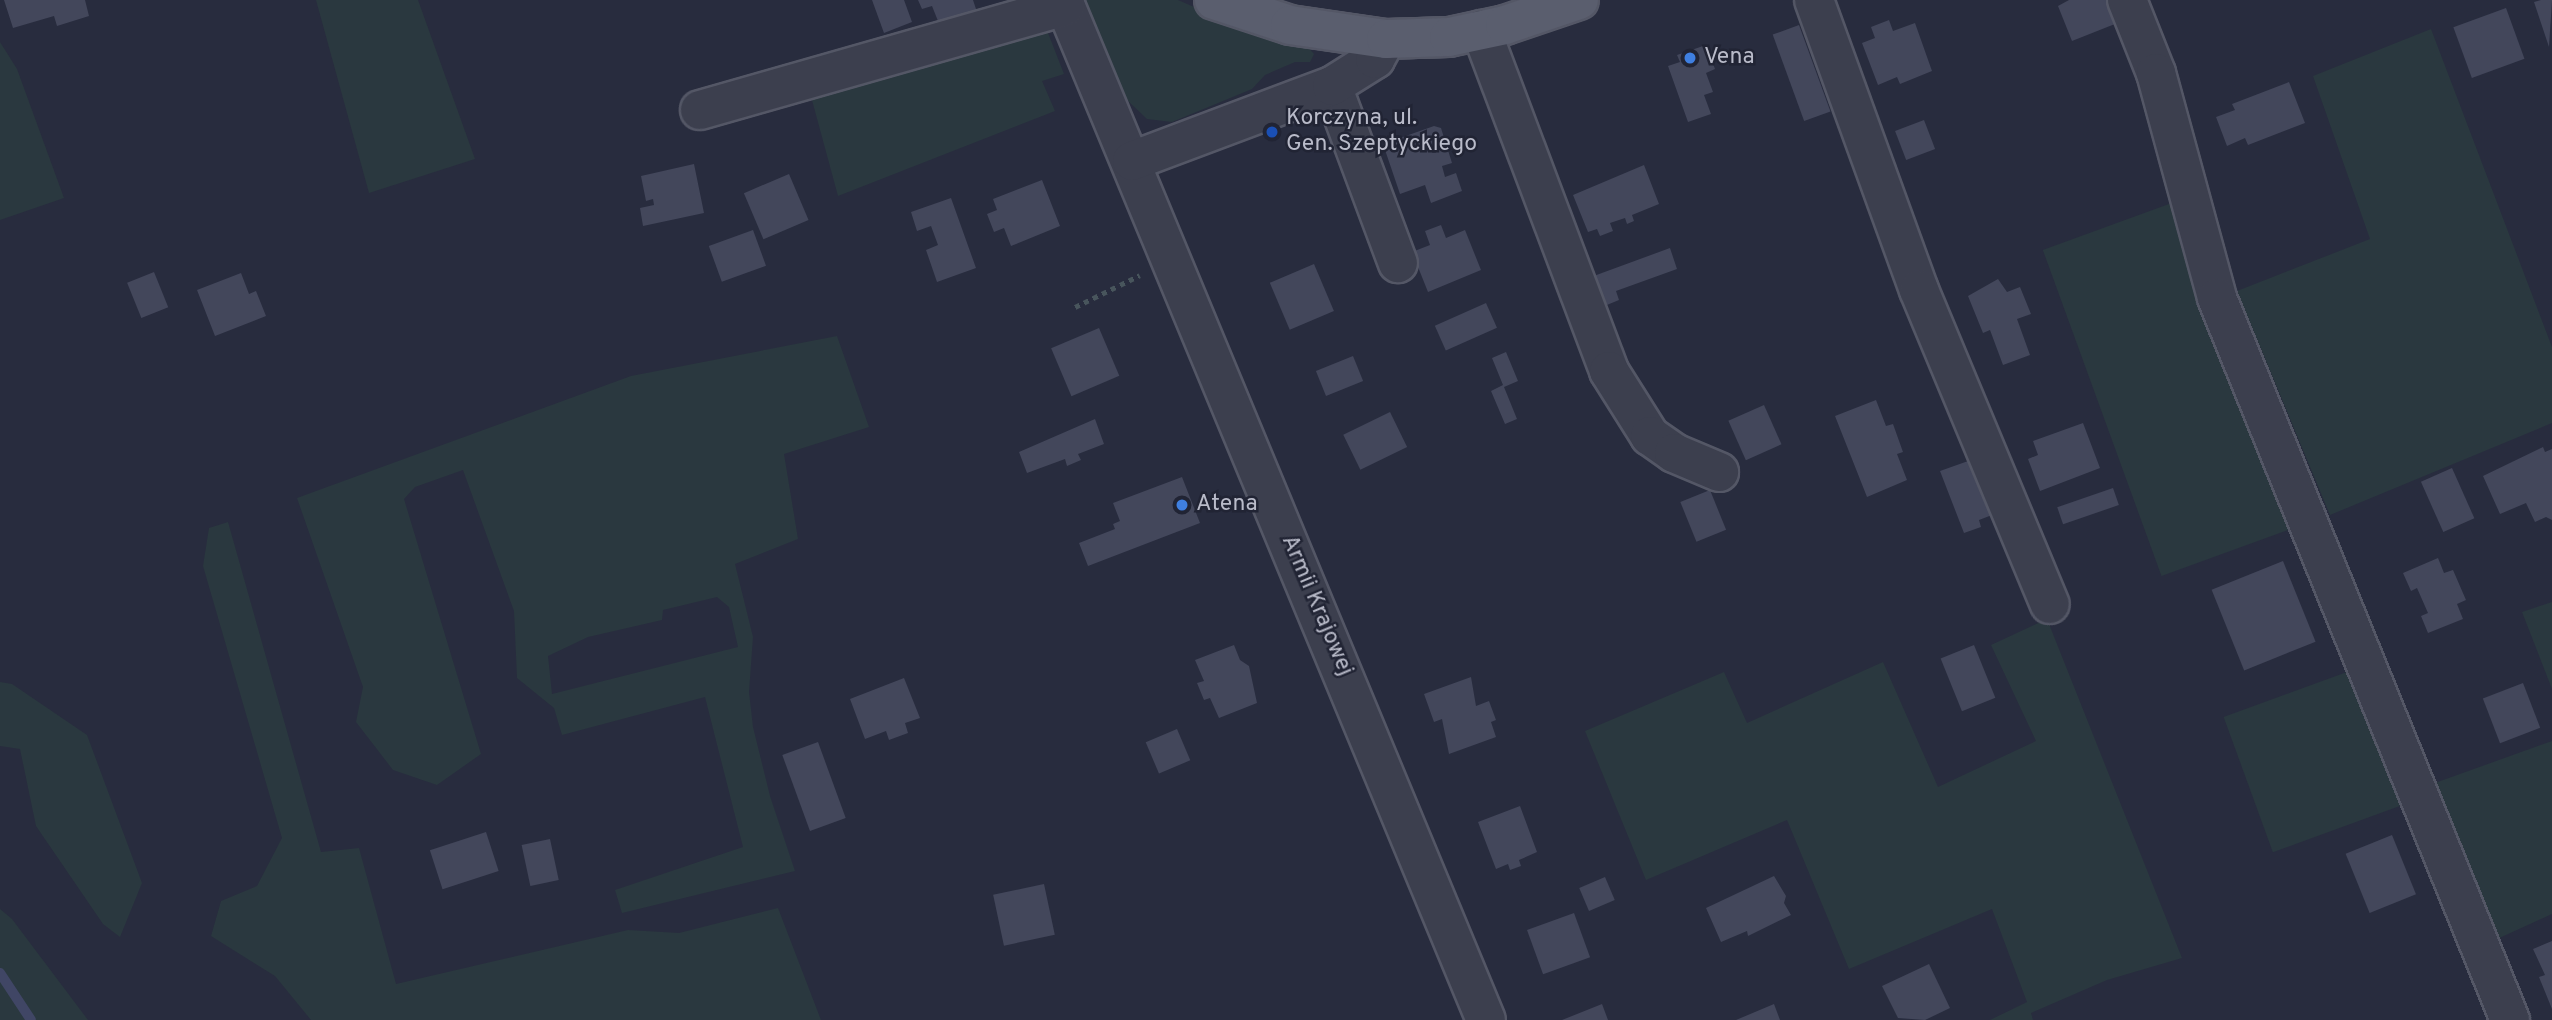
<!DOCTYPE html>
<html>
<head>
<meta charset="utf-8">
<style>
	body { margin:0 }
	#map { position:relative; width:2552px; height:1020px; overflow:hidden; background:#282c3e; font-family:Overpass,sans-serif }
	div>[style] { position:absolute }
	.green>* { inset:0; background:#2a383f; transform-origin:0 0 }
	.stream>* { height:10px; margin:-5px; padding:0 5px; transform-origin:5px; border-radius:5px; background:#404665 }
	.building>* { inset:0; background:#43475b; transform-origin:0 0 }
	.path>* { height:4.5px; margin-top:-2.25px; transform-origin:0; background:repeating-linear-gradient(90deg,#48555c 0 5px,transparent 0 10px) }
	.roads { filter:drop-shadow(2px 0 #545766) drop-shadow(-2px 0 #545766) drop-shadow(0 2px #545766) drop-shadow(0 -2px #545766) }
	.minor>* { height:38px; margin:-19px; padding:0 19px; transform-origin:19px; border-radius:19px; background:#3c3f4e }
	.major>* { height:38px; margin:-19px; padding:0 19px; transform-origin:19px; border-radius:19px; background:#5a5e6e }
	.dots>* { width:19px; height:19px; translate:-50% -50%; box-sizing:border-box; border:4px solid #212434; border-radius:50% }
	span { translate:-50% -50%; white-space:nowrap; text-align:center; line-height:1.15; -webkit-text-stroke:5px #212434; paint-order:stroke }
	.poi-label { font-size:23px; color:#b9bbc9 }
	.left { translate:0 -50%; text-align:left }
	.street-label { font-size:23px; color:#b9bbc9 }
</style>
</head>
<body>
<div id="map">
	<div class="green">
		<i style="clip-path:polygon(316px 0,418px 0,475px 159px,369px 193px)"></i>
		<i style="clip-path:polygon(1084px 0,1178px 0,1263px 37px,1307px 46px,1314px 54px,1310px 62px,1295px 62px,1265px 75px,1252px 89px,1172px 122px,1147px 119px,1127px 100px)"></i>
		<i style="clip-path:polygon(1043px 20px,1064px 74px,1042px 81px,1055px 111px,838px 196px,809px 89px)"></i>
		<i style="clip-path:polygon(2431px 29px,2552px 347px,2552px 423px,2330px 515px,2237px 291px,2370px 239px,2313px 76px)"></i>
		<i style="clip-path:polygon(0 42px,17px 69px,64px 198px,0 220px)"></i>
		<i style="left:2180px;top:200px;width:347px;height:146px;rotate:70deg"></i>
		<i style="clip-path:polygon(evenodd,837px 336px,869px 427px,784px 454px,798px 539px,735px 564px,753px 637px,749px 692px,753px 727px,770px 796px,795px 871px,622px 913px,615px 890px,743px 847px,705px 697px,562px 735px,554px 708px,517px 678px,514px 611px,463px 470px,415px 487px,404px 499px,481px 754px,437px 785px,393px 770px,356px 722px,363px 687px,297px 498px,631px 376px,837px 336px,717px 597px,729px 607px,738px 647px,552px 694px,548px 656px,588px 637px,662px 620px,663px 610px,717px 597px)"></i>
		<i style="clip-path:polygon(228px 522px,321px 852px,359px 848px,396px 984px,628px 930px,679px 933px,778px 908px,821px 1020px,311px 1020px,275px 976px,211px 936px,221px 901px,257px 886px,282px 838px,203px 566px,209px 528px)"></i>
		<i style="clip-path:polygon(2552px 602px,2552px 689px,2522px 612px)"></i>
		<i style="clip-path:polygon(2047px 619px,2182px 958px,2107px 980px,2031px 1013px,2033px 1020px,1990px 1020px,2027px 1002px,1992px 909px,1849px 969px,1787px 820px,1646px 880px,1585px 731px,1724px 672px,1747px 723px,1883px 662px,1938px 787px,2036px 741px,1991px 645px)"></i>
		<i style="left:2358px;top:668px;width:144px;height:143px;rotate:70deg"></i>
		<i style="clip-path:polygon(0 682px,12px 684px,87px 735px,142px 883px,120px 937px,103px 924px,36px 826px,20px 749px,0 746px)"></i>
		<i style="clip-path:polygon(2552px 741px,2552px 914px,2495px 940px,2432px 784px)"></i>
		<i style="clip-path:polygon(0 909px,12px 919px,88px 1020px,0 1020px)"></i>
	</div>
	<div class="stream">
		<i style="left:0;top:973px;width:56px;rotate:56.6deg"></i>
	</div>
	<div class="building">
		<i style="clip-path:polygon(4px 0,85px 0,89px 16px,57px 26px,54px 16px,13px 28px)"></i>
		<i style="clip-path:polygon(872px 0,904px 0,912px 22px,884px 33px)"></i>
		<i style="clip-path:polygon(918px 0,973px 0,977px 12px,940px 26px,932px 6px,922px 9px)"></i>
		<i style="clip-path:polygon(2117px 0,2125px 20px,2072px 41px,2058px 6px,2069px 0)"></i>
		<i style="clip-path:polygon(2541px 0,2552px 0,2549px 47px,2534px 2px)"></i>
		<i style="left:2506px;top:8px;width:54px;height:56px;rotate:70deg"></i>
		<i style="clip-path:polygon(1889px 20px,1893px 31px,1915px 23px,1932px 71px,1900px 84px,1897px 77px,1878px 85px,1862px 43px,1875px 38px,1871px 27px)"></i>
		<i style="left:1799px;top:25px;width:92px;height:28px;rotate:70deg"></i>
		<i style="clip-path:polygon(1706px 45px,1715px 69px,1706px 73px,1713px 92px,1704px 95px,1711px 114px,1688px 122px,1668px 66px,1680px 62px,1677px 55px)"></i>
		<i style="clip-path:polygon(2289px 82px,2305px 123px,2248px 145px,2245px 138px,2227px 146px,2216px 117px,2235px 110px,2232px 104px)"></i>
		<i style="left:1924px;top:120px;width:31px;height:31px;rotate:69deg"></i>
		<i style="clip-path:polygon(1434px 126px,1441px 128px,1452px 163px,1442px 166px,1445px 177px,1456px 173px,1462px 191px,1431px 203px,1425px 185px,1400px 194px,1383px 144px)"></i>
		<i style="clip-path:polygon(694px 164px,704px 213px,643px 226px,640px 208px,654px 205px,653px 199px,646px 201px,641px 176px)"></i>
		<i style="clip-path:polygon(1644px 165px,1659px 204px,1632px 215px,1634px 221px,1627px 224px,1625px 218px,1610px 223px,1613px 231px,1600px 236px,1597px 229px,1588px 232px,1573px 195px)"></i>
		<i style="left:789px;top:174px;width:50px;height:49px;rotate:67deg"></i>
		<i style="clip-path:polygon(1042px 180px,1060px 226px,1011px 246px,1004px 228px,994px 232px,987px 214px,997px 210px,993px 199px)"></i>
		<i style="clip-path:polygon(951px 198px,976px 268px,937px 282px,926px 250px,938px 245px,931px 226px,917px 231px,911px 212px)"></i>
		<i style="clip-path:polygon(1441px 225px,1446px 238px,1465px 230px,1481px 270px,1428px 292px,1412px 252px,1430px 245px,1425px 231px)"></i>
		<i style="left:753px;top:230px;width:38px;height:47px;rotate:70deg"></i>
		<i style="clip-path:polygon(1670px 248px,1677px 269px,1616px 291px,1619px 300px,1602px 307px,1591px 277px)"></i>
		<i style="left:1314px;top:264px;width:51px;height:48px;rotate:67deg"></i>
		<i style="left:154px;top:272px;width:38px;height:29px;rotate:68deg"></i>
		<i style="clip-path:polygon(241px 273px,249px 294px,256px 291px,266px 316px,215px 336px,197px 290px)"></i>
		<i style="clip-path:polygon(1998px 279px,2007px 292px,2020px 287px,2031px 314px,2017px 319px,2030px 355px,2003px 365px,1990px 330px,1983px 333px,1968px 296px)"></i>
		<i style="left:1486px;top:303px;width:27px;height:56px;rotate:66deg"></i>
		<i style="left:1099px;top:328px;width:52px;height:52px;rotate:67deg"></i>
		<i style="clip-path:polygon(1506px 352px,1518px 381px,1504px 387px,1517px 419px,1505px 424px,1491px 391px,1503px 385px,1492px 358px)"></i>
		<i style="left:1353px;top:356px;width:27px;height:40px;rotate:68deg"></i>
		<i style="clip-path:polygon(1876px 400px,1886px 426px,1893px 424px,1903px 452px,1897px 454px,1907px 480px,1867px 497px,1835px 416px)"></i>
		<i style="left:1764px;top:405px;width:43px;height:39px;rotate:66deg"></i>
		<i style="left:1390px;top:412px;width:39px;height:52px;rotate:64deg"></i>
		<i style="clip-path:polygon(1095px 419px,1104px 444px,1078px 454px,1081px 460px,1067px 466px,1065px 459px,1027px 473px,1019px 452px)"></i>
		<i style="clip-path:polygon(2083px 423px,2100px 468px,2040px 491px,2028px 459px,2038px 455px,2033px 441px)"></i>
		<i style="clip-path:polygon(2543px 447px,2545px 452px,2552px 449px,2552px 520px,2546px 517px,2535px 522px,2526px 503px,2500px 514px,2483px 476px)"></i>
		<i style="clip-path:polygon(1971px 460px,1992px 515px,1979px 520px,1981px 527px,1964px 533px,1940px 471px)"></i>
		<i style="left:2452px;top:468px;width:55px;height:34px;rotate:66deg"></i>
		<i style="clip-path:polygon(1182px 477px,1200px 523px,1088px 566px,1079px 543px,1115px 529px,1113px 524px,1120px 521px,1113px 503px)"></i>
		<i style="left:2113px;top:488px;width:18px;height:59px;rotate:71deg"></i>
		<i style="left:1710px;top:490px;width:43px;height:32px;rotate:68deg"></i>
		<i style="clip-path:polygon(2438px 558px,2444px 573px,2453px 570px,2466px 600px,2457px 604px,2463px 619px,2428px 633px,2421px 616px,2428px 613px,2417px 588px,2411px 591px,2403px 573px)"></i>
		<i style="left:2283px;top:561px;width:87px;height:77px;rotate:68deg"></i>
		<i style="clip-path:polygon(1234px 645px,1240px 660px,1249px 666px,1257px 703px,1219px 718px,1210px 698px,1204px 700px,1197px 683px,1204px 681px,1195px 660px)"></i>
		<i style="left:1974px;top:645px;width:57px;height:36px;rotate:68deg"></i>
		<i style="clip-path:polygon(1471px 677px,1476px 706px,1489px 701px,1496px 720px,1491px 722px,1496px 737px,1449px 754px,1442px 719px,1434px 722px,1424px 694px)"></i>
		<i style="clip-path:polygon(904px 678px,920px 718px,905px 723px,908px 733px,889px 740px,886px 731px,865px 739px,850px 699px)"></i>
		<i style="left:2523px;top:683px;width:48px;height:43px;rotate:69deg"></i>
		<i style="left:1177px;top:729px;width:34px;height:34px;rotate:67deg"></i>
		<i style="left:818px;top:742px;width:81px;height:38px;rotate:70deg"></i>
		<i style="clip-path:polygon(1520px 806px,1537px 852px,1519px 860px,1521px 866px,1510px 870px,1508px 864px,1496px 869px,1478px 822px)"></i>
		<i style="left:486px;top:832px;width:41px;height:59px;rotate:72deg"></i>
		<i style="left:2392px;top:835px;width:64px;height:50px;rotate:68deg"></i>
		<i style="left:550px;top:839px;width:42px;height:29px;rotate:78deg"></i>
		<i style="clip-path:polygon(1774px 876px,1786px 896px,1784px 903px,1791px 915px,1748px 936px,1747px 931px,1721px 942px,1706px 908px)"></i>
		<i style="left:1605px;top:877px;width:25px;height:28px;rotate:67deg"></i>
		<i style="left:1044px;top:884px;width:52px;height:52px;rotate:78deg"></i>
		<i style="left:1574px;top:913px;width:47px;height:50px;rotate:70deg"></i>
		<i style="clip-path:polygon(2552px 941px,2552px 1009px,2539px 977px,2545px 975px,2533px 949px)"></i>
		<i style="clip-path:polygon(1929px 964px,1950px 1008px,1925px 1020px,1898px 1018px,1882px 986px)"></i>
		<i style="clip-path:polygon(1602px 1004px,1608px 1020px,1562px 1020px)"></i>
		<i style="clip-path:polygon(1774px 1004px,1780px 1020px,1736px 1020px)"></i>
	</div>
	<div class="path">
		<i style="left:1075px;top:307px;width:72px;rotate:-26.2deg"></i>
	</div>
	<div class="roads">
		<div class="minor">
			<i style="left:1063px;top:0;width:1104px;rotate:67.48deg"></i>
			<i style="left:1814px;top:0;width:308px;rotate:70.1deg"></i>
			<i style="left:1919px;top:290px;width:340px;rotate:67.4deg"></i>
			<i style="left:2127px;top:0;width:79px;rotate:68.3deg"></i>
			<i style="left:2156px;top:73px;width:233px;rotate:74.8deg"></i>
			<i style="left:2217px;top:298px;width:779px;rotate:67.91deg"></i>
			<i style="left:1481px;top:30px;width:364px;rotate:69.4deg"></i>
			<i style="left:1609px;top:371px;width:77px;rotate:57.8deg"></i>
			<i style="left:1650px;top:436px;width:29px;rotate:35deg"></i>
			<i style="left:1674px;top:453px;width:49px;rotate:22.9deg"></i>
			<i style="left:1332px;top:86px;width:189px;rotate:69.6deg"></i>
			<i style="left:700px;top:110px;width:380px;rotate:-15.9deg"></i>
			<i style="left:1132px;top:161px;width:214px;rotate:-20.6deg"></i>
			<i style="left:1332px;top:86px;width:51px;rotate:-32.1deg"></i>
			<i style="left:1375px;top:59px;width:23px;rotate:-61deg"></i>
		</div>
		<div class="major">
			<i style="left:1214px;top:0;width:80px;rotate:18.2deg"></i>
			<i style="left:1290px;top:25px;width:97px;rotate:8.3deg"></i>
			<i style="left:1386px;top:39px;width:63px;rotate:-1.8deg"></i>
			<i style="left:1449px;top:37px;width:57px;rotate:-12.1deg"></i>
			<i style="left:1505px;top:25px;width:78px;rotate:-18.7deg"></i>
		</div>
	</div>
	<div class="dots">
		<i style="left:1690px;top:58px;background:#3f7fe0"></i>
		<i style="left:1272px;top:132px;background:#1a4fb4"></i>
		<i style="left:1182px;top:505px;background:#3f7fe0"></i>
	</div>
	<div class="poi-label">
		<span class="left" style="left:1704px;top:58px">Vena</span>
		<span class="left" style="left:1286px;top:132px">Korczyna, ul.<br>Gen. Szeptyckiego</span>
		<span class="left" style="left:1196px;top:505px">Atena</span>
	</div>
	<div class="street-label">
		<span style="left:1316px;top:606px;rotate:67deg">Armii Krajowej</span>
	</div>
</div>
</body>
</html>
